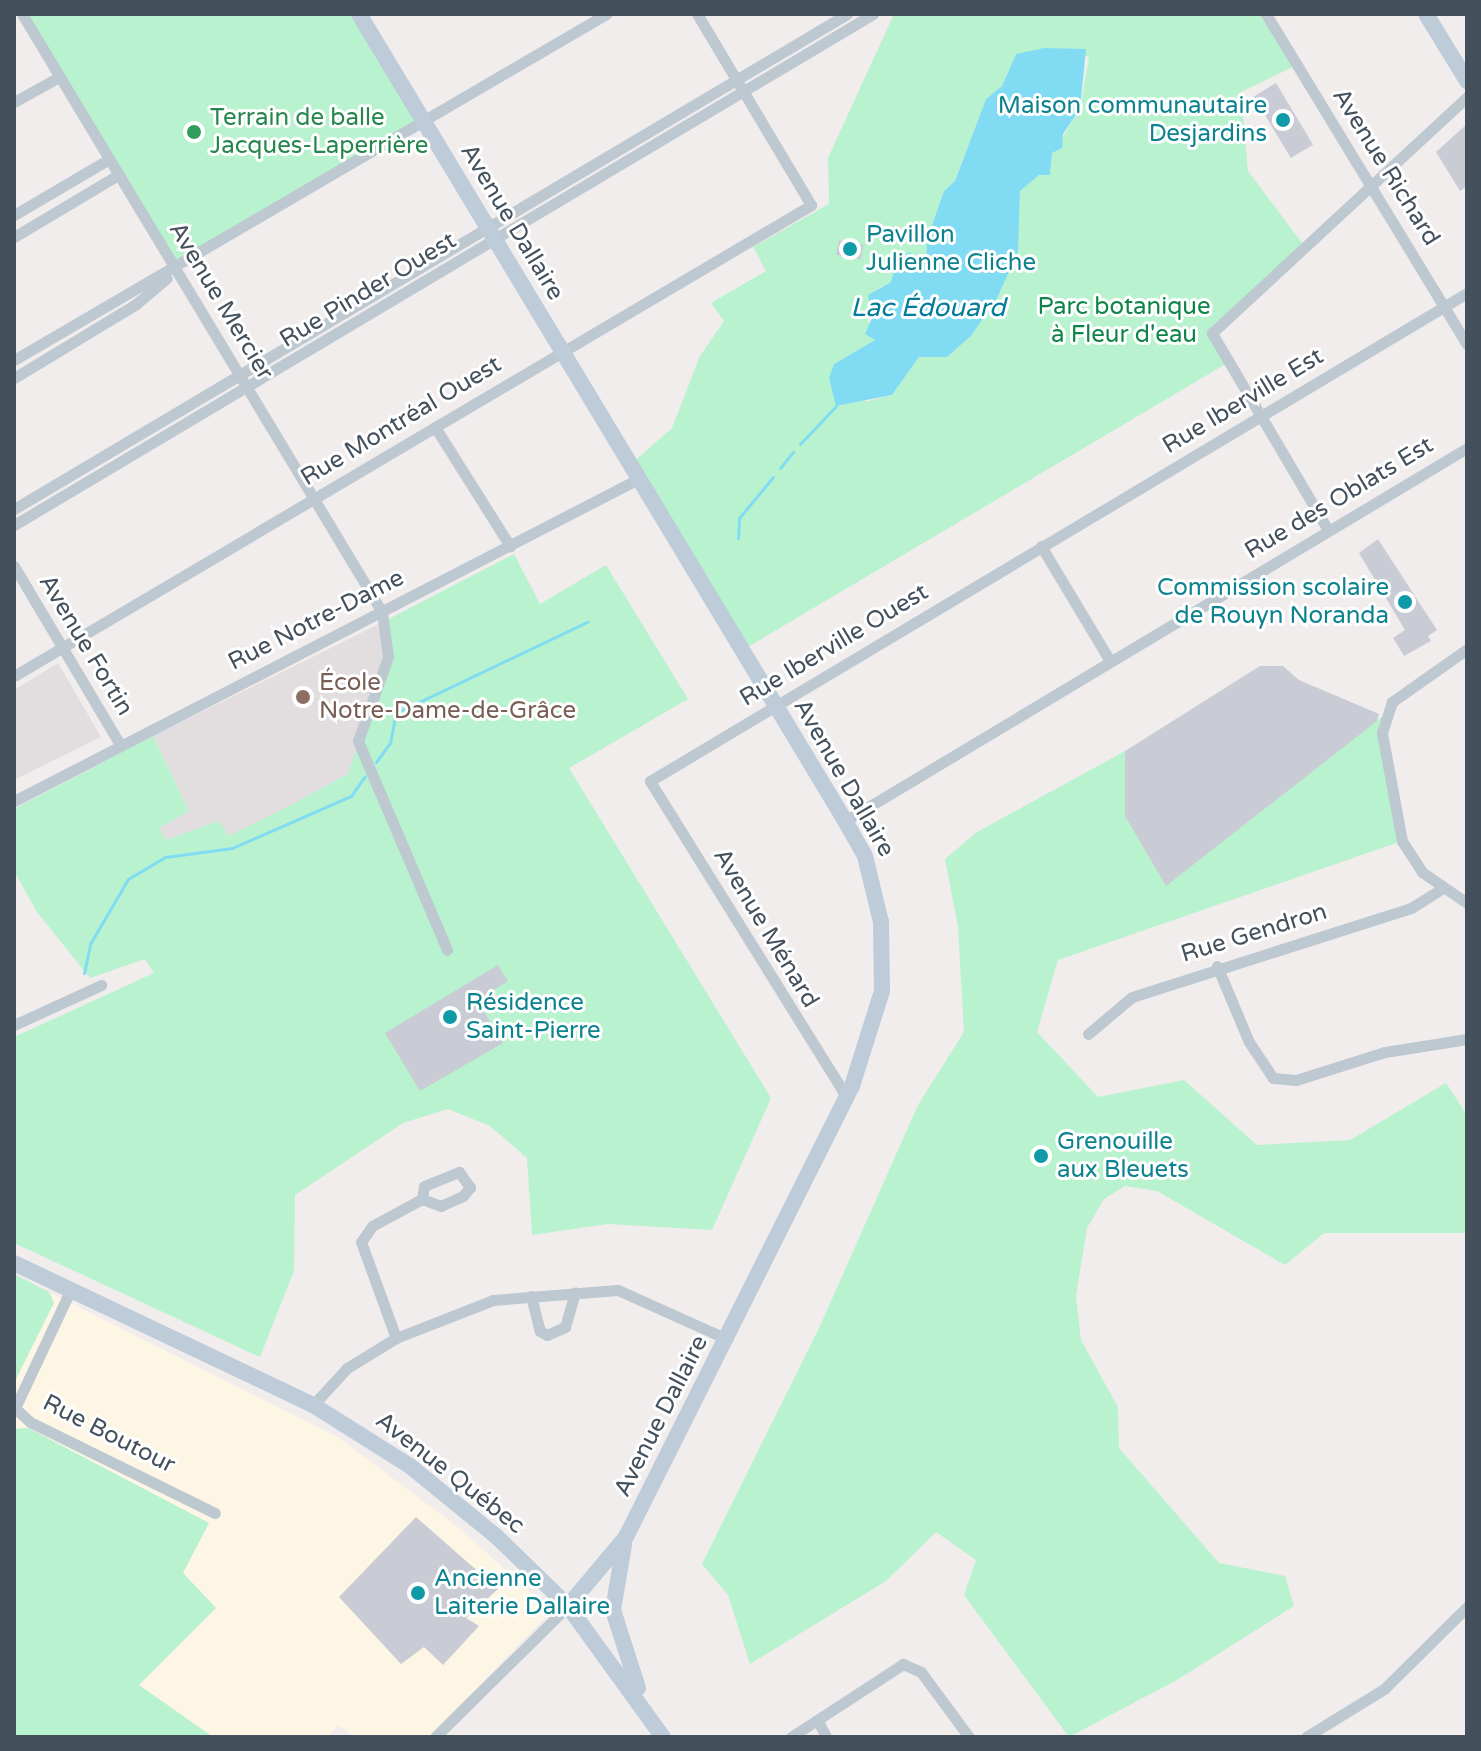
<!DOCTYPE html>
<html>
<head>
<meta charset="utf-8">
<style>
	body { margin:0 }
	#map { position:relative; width:1481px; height:1751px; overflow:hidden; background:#f1eded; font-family:"Varela Round",sans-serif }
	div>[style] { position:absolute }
	.commercial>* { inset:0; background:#fdf6e5 }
	.education>* { inset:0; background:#e2dedf }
	.green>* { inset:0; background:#b8f2ce }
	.water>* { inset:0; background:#81dcf3 }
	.stream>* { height:3px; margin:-1.5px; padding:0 1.5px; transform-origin:1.5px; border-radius:1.5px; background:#81dcf3 }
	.building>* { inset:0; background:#c9ccd4; transform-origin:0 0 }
	.street>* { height:11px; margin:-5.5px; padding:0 5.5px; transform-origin:5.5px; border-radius:5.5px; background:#bdc8d1 }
	.secondary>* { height:16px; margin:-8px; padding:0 8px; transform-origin:8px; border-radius:8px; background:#becbd9 }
	.dots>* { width:22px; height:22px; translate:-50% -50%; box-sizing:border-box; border:4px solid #fff; border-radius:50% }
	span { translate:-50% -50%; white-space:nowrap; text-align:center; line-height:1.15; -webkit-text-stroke:6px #fff; paint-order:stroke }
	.culture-label { font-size:24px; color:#0d838f }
	.right { translate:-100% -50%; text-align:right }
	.left { translate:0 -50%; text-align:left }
	.leisure-label { font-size:24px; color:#27864d }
	.street-label { font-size:24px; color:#44515d }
	.park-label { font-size:24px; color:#0f8449 }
	.education-label { font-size:24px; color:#785e54 }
	.water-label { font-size:26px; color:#037c9b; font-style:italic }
	.frame { position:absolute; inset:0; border:16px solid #44515d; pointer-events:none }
</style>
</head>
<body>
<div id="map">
	<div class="commercial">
		<i style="clip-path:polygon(49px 1292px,339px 1438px,459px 1528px,551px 1611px,429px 1737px,354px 1737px,338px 1725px,327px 1737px,213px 1737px,139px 1685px,216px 1608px,183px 1573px,209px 1523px,28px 1428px,14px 1429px,14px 1383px,53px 1298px)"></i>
	</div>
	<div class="education">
		<i style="clip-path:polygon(383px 622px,388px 657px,348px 775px,229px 837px,218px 821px,166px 840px,159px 828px,189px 811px,153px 736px)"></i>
		<i style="clip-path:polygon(58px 663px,101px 737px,14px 780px,14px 690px)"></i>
	</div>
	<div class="green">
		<i style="clip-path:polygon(23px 14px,354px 14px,418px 120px,175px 265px)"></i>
		<i style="clip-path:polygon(evenodd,894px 14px,1266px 14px,1297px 65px,1241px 92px,1248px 171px,1305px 247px,1212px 332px,1229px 362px,741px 651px,630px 465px,672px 428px,700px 356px,724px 321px,711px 303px,766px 271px,753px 247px,829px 204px,828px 158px,894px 14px,1059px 48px,1089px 57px,1080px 109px,1052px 154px,1050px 174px,1039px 175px,1019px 191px,1017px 252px,997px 297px,971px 336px,947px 357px,919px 357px,892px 395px,869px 401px,834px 399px,834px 364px,875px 340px,868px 321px,877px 289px,891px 282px,908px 258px,926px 262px,927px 239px,944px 191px,955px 181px,986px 99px,1002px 86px,1016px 54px,1059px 48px)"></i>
		<i style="clip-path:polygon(514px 554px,540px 604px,606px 565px,688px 699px,569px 768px,771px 1098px,712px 1230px,608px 1224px,532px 1235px,527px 1158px,490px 1126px,448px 1109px,403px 1123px,295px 1195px,294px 1271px,260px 1357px,14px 1243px,14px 1037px,154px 973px,145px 959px,90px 978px,37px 912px,14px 871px,14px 809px,153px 736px,189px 811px,159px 828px,166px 840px,218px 821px,229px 836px,285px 808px,348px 774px,388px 657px,383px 622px)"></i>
		<i style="clip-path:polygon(1384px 715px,1402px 841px,1058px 960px,1037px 1032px,1098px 1097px,1184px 1080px,1257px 1145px,1350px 1140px,1446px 1083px,1467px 1115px,1467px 1233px,1324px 1233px,1285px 1265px,1157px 1191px,1125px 1186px,1104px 1199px,1087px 1228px,1076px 1296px,1081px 1340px,1118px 1407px,1119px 1448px,1219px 1563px,1285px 1576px,1294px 1606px,1177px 1680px,1069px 1737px,964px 1595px,976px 1560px,936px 1532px,886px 1581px,750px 1664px,728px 1595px,702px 1564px,820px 1326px,918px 1105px,964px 1032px,958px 927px,945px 859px,977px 832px,1125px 751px,1125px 816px,1166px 885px)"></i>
		<i style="clip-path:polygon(14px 1274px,49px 1292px,54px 1303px,14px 1383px)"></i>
		<i style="clip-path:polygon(28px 1428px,209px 1523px,183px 1573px,216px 1608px,139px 1685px,213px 1737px,14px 1737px,14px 1429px)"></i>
	</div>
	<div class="water">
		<i style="clip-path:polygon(1044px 48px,1086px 49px,1080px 109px,1063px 134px,1062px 148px,1052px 153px,1050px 175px,1039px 175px,1020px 191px,1018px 252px,997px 298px,971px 336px,947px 357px,919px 357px,892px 395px,836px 406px,829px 378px,834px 364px,875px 340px,865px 334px,879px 301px,869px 302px,868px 295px,891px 282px,896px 264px,909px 252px,926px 262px,927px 239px,944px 191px,955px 181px,986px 99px,1002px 86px,1016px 54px)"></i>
	</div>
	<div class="stream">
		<i style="left:800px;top:444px;width:52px;rotate:-46.5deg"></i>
		<i style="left:780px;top:468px;width:21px;rotate:-51deg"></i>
		<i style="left:738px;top:538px;width:20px;rotate:-87deg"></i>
		<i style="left:739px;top:518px;width:53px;rotate:-50.3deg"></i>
		<i style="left:376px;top:762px;width:24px;rotate:-54deg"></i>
		<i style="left:390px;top:743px;width:31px;rotate:-79deg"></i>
		<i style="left:396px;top:713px;width:212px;rotate:-25.5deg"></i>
		<i style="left:84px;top:973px;width:30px;rotate:-78deg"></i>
		<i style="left:90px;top:944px;width:75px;rotate:-59.7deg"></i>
		<i style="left:128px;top:879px;width:43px;rotate:-30.7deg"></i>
		<i style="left:165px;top:857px;width:68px;rotate:-7.7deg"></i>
		<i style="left:232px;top:848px;width:130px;rotate:-23.6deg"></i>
		<i style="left:351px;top:796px;width:24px;rotate:-55deg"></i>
	</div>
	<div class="building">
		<i style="left:1276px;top:83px;width:72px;height:26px;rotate:59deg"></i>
		<i style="clip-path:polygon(1467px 124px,1467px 186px,1460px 191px,1436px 152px)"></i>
		<i style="left:839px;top:240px;width:25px;height:15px;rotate:11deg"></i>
		<i style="clip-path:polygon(1378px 539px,1437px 630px,1428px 636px,1431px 641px,1404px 656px,1393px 638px,1405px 630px,1359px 553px)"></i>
		<i style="clip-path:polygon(1260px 666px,1283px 666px,1299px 680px,1379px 714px,1377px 721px,1166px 886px,1125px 816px,1125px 751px)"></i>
		<i style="clip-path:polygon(498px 965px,508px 981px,477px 1000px,503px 1043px,420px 1091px,385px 1033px)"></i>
		<i style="clip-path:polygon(416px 1517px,498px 1589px,466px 1618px,479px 1626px,443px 1665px,424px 1647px,401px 1664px,339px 1597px)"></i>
	</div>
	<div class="street">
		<i style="left:22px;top:14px;width:698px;rotate:58.95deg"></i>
		<i style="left:382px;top:612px;width:45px;rotate:82.4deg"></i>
		<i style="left:388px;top:657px;width:89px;rotate:109.7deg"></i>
		<i style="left:358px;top:741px;width:227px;rotate:66.9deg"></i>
		<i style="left:1266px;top:14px;width:386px;rotate:58.7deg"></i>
		<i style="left:14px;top:102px;width:51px;rotate:-29.1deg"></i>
		<i style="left:14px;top:215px;width:110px;rotate:-30.5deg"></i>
		<i style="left:14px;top:237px;width:121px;rotate:-30.8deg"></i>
		<i style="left:14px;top:360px;width:686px;rotate:-30.3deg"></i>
		<i style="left:14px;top:378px;width:143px;rotate:-31.2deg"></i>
		<i style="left:136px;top:304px;width:40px;rotate:-40deg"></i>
		<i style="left:435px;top:427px;width:141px;rotate:57.8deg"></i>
		<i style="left:14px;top:509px;width:969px;rotate:-30.72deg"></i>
		<i style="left:14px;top:525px;width:1000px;rotate:-30.75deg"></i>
		<i style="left:1328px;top:530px;width:229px;rotate:-120.5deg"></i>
		<i style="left:1212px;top:333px;width:347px;rotate:-42.8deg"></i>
		<i style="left:1041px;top:546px;width:134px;rotate:59deg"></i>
		<i style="left:14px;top:566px;width:209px;rotate:59.3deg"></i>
		<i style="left:1467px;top:649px;width:92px;rotate:144.8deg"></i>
		<i style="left:1392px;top:702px;width:33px;rotate:108deg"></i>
		<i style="left:1382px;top:733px;width:110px;rotate:79.5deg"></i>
		<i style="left:1402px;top:841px;width:37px;rotate:57deg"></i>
		<i style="left:1422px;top:872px;width:55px;rotate:34.6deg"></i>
		<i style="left:14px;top:676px;width:926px;rotate:-30.58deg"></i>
		<i style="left:811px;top:205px;width:222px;rotate:-120.8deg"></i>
		<i style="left:14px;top:801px;width:702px;rotate:-27.29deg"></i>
		<i style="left:845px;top:821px;width:725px;rotate:-30.95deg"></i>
		<i style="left:1217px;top:966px;width:82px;rotate:67.2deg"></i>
		<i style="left:1249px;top:1042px;width:43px;rotate:56.3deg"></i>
		<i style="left:1273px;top:1078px;width:23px;rotate:5deg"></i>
		<i style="left:1296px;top:1080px;width:93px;rotate:-17.5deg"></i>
		<i style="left:1385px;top:1052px;width:83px;rotate:-9deg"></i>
		<i style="left:14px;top:1025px;width:96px;rotate:-24.7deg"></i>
		<i style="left:1088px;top:1034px;width:57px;rotate:-40.1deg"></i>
		<i style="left:1132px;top:997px;width:293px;rotate:-17.7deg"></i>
		<i style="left:1411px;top:908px;width:36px;rotate:-32deg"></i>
		<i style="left:846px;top:1096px;width:371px;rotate:-121.9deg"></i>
		<i style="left:650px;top:781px;width:952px;rotate:-30.85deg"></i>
		<i style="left:459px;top:1172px;width:19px;rotate:54deg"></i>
		<i style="left:470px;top:1187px;width:11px;rotate:128deg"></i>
		<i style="left:463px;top:1196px;width:24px;rotate:156deg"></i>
		<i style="left:441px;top:1206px;width:20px;rotate:-160deg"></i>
		<i style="left:422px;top:1199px;width:13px;rotate:-81deg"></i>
		<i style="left:424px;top:1186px;width:38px;rotate:-22deg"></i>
		<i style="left:71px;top:1289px;width:132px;rotate:115.2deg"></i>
		<i style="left:15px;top:1408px;width:21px;rotate:43deg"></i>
		<i style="left:30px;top:1422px;width:206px;rotate:26.2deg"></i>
		<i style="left:531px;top:1296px;width:36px;rotate:76deg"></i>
		<i style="left:540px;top:1331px;width:8px;rotate:30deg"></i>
		<i style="left:547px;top:1335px;width:20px;rotate:-24deg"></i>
		<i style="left:565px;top:1327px;width:36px;rotate:-74deg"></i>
		<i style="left:396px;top:1338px;width:102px;rotate:-110deg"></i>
		<i style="left:361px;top:1242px;width:19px;rotate:-55deg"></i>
		<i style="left:372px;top:1226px;width:57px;rotate:-28.4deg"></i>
		<i style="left:313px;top:1405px;width:50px;rotate:-47.4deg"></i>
		<i style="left:347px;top:1368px;width:57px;rotate:-31.5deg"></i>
		<i style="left:396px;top:1338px;width:104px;rotate:-21.4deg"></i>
		<i style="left:493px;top:1300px;width:125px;rotate:-4.6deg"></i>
		<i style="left:618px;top:1290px;width:120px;rotate:24.2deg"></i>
		<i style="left:818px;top:1721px;width:18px;rotate:63deg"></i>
		<i style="left:435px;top:1737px;width:187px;rotate:-44.6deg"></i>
		<i style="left:791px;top:1737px;width:134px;rotate:-33.1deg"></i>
		<i style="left:903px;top:1664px;width:20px;rotate:24deg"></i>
		<i style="left:921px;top:1672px;width:81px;rotate:53.6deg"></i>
		<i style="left:1306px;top:1737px;width:92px;rotate:-31.6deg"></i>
		<i style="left:1384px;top:1689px;width:117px;rotate:-44.7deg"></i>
	</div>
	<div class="secondary">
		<i style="left:359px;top:14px;width:940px;rotate:58.93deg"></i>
		<i style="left:844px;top:819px;width:43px;rotate:60.4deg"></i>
		<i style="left:865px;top:856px;width:68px;rotate:76.4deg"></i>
		<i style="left:881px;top:922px;width:69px;rotate:89.2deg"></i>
		<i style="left:882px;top:991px;width:100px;rotate:107.5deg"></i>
		<i style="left:852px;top:1086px;width:504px;rotate:116.62deg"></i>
		<i style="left:626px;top:1537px;width:90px;rotate:130deg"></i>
		<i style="left:1426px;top:14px;width:79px;rotate:58.5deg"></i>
		<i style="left:14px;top:1263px;width:331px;rotate:25.4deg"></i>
		<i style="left:313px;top:1405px;width:115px;rotate:32.2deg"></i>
		<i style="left:410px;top:1466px;width:112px;rotate:39.2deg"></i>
		<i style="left:497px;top:1537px;width:99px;rotate:44.2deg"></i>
		<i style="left:568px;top:1606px;width:162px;rotate:54.1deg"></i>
		<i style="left:624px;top:1545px;width:66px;rotate:99.6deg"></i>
		<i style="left:613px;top:1610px;width:82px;rotate:72.2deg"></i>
	</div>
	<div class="dots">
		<i style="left:1283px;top:120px;background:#0f9aa8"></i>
		<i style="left:194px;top:132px;background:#2e9e5b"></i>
		<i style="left:850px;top:249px;background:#0f9aa8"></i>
		<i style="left:1405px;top:602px;background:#0f9aa8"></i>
		<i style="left:303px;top:697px;background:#8d6e63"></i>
		<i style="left:450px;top:1017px;background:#0f9aa8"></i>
		<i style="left:1041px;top:1156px;background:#0f9aa8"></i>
		<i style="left:418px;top:1593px;background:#0f9aa8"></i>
	</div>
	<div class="culture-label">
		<span class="right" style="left:1267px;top:120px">Maison communautaire<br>Desjardins</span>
		<span class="left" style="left:866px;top:249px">Pavillon<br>Julienne Cliche</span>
		<span class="right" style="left:1389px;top:602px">Commission scolaire<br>de Rouyn Noranda</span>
		<span class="left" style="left:466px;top:1017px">Résidence<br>Saint-Pierre</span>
		<span class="left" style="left:1057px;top:1156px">Grenouille<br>aux Bleuets</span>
		<span class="left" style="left:434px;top:1593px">Ancienne<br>Laiterie Dallaire</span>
	</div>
	<div class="leisure-label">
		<span class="left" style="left:210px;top:132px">Terrain de balle<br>Jacques-Laperrière</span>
	</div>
	<div class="street-label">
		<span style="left:1386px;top:167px;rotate:58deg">Avenue Richard</span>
		<span style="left:512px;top:222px;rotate:59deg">Avenue Dallaire</span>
		<span style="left:368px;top:290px;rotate:-31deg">Rue Pinder Ouest</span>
		<span style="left:221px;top:301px;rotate:59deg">Avenue Mercier</span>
		<span style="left:1243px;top:401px;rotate:-31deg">Rue Iberville Est</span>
		<span style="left:401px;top:421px;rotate:-31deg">Rue Montréal Ouest</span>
		<span style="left:1339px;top:498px;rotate:-31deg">Rue des Oblats Est</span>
		<span style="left:316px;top:620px;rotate:-27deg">Rue Notre-Dame</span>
		<span style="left:86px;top:645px;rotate:59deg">Avenue Fortin</span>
		<span style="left:834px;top:645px;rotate:-31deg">Rue Iberville Ouest</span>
		<span style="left:844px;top:778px;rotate:60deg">Avenue Dallaire</span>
		<span style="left:766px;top:928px;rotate:59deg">Avenue Ménard</span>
		<span style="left:1254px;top:933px;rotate:-17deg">Rue Gendron</span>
		<span style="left:661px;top:1416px;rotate:-63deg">Avenue Dallaire</span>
		<span style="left:109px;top:1434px;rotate:27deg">Rue Boutour</span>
		<span style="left:450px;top:1473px;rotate:38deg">Avenue Québec</span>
	</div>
	<div class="park-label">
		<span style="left:1124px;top:321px">Parc botanique<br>à Fleur d'eau</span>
	</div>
	<div class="education-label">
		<span class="left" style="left:319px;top:697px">École<br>Notre-Dame-de-Grâce</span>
	</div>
	<div class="water-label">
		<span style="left:928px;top:308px">Lac Édouard</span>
	</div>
	<div class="frame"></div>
</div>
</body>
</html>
